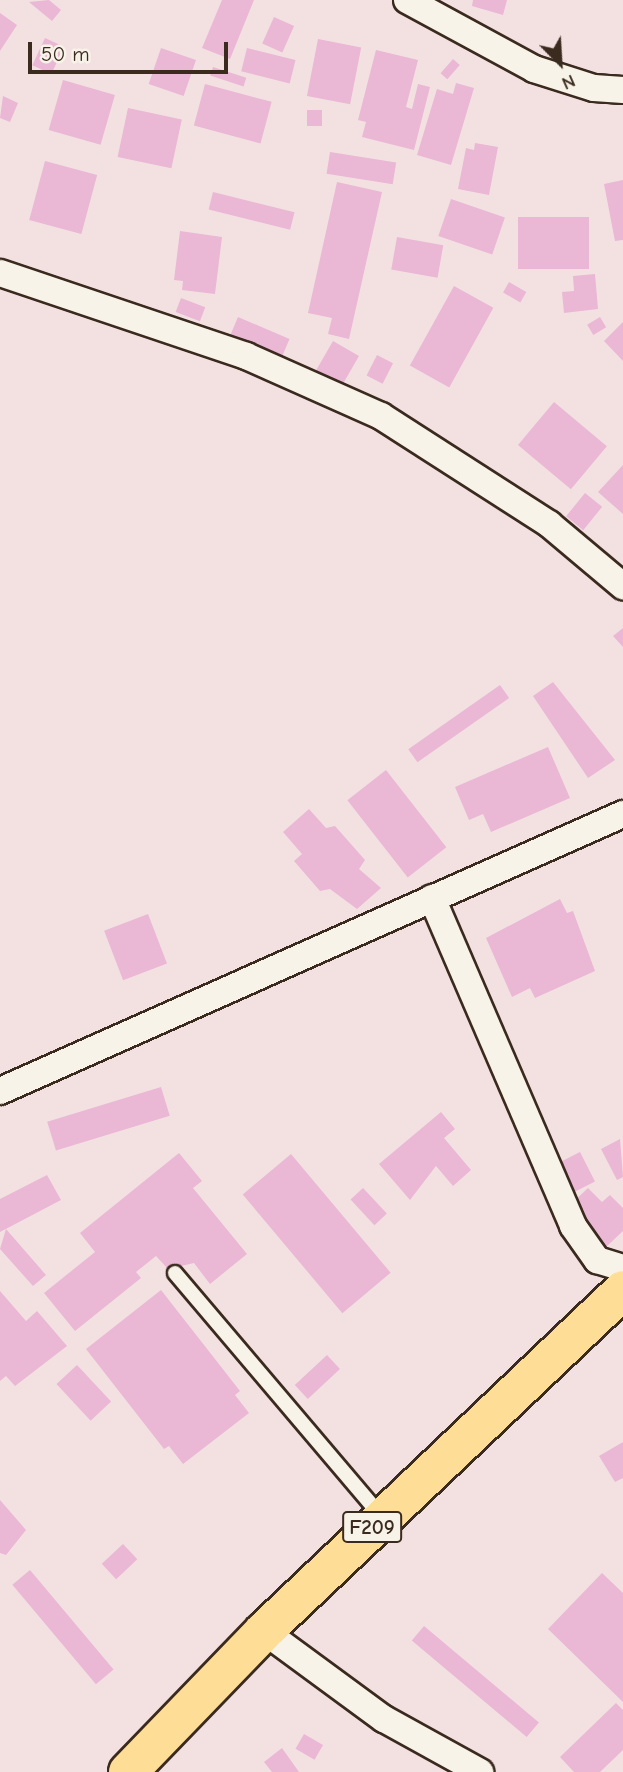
<!DOCTYPE html>
<html>
<head>
<meta charset="utf-8">
<style>
	body { margin:0 }
	#map { position:relative; width:623px; height:1772px; overflow:hidden; background:#f3e1e2; font-family:"Comic Neue",sans-serif }
	div>[style] { position:absolute }
	.building>* { inset:0; background:#eab7d5; transform-origin:0 0 }
	.roads { filter:drop-shadow(2px 0 #3b2a1e) drop-shadow(-2px 0 #3b2a1e) drop-shadow(0 2px #3b2a1e) drop-shadow(0 -2px #3b2a1e) }
	.lane>* { height:14px; margin:-7px; padding:0 7px; transform-origin:7px; border-radius:7px; background:#f7f3e8 }
	.street>* { height:26px; margin:-13px; padding:0 13px; transform-origin:13px; border-radius:13px; background:#f7f3e8 }
	.primary>* { height:38px; margin:-19px; padding:0 19px; transform-origin:19px; border-radius:19px; background:#fedd96 }
	span { translate:-50% -50%; white-space:nowrap; text-align:center; line-height:1.15; -webkit-text-stroke:5px #f7f3e8; paint-order:stroke }
	.shield-label span { padding:2px 5px; background:#f7f3e8; border:2px solid; border-radius:5px; -webkit-text-stroke-width:0 }
	.shield-label { font-size:21px; color:#3b2a1e; font-weight:700 }
	.north { position:absolute; left:525px; top:28px; width:70px; height:70px; -webkit-text-stroke:5px #f7f3e8; paint-order:stroke; rotate:156deg; font-size:19px; font-weight:700; line-height:28px; text-align:center; color:#3b2a1e }
	.north::after { content:''; display:block; margin:auto; width:24px; height:32px; background:#3b2a1e; clip-path:polygon(50% 0,100% 100%,50% 72%,0 100%) }
	.scale { position:absolute; left:28px; top:42px; width:200px; height:32px; box-sizing:border-box; border:4px solid #3b2a1e; border-top:0; padding-left:9px; font-size:21px; line-height:24px; white-space:nowrap; color:#3b2a1e; -webkit-text-stroke:5px #f7f3e8; paint-order:stroke }
</style>
</head>
<body>
<div id="map">
	<div class="building">
		<i style="clip-path:polygon(49px 0,61px 10px,52px 21px,29px 2px)"></i>
		<i style="clip-path:polygon(222px 0,254px 0,230px 59px,202px 48px)"></i>
		<i style="clip-path:polygon(473px 0,507px 0,503px 15px,472px 6px)"></i>
		<i style="clip-path:polygon(0 13px,17px 25px,0 51px)"></i>
		<i style="left:274px;top:17px;width:22px;height:29px;rotate:24deg"></i>
		<i style="left:45px;top:38px;width:21px;height:30px;rotate:25deg"></i>
		<i style="left:318px;top:39px;width:44px;height:58px;rotate:11deg"></i>
		<i style="left:161px;top:48px;width:37px;height:38px;rotate:19deg"></i>
		<i style="left:247px;top:48px;width:50px;height:24px;rotate:14deg"></i>
		<i style="clip-path:polygon(376px 50px,418px 60px,406px 107px,412px 109px,418px 84px,430px 87px,414px 150px,362px 137px,366px 122px,358px 120px)"></i>
		<i style="left:453px;top:59px;width:9px;height:19px;rotate:41deg"></i>
		<i style="left:213px;top:67px;width:35px;height:9px;rotate:18deg"></i>
		<i style="left:63px;top:80px;width:54px;height:52px;rotate:16deg"></i>
		<i style="clip-path:polygon(456px 83px,474px 88px,451px 165px,417px 155px,437px 89px,453px 94px)"></i>
		<i style="left:205px;top:84px;width:69px;height:43px;rotate:15deg"></i>
		<i style="clip-path:polygon(3px 96px,18px 103px,10px 122px,0 118px)"></i>
		<i style="left:128px;top:108px;width:55px;height:50px;rotate:12deg"></i>
		<i style="left:307px;top:110px;width:15px;height:16px"></i>
		<i style="clip-path:polygon(475px 143px,498px 147px,489px 195px,458px 189px,466px 148px,474px 150px)"></i>
		<i style="left:330px;top:152px;width:67px;height:22px;rotate:9deg"></i>
		<i style="left:45px;top:161px;width:54px;height:61px;rotate:15deg"></i>
		<i style="clip-path:polygon(623px 180px,623px 240px,615px 241px,604px 184px)"></i>
		<i style="clip-path:polygon(337px 182px,382px 192px,349px 339px,328px 334px,332px 318px,308px 313px)"></i>
		<i style="left:213px;top:192px;width:84px;height:18px;rotate:14deg"></i>
		<i style="left:451px;top:199px;width:57px;height:39px;rotate:19deg"></i>
		<i style="left:589px;top:217px;width:52px;height:71px;rotate:90deg"></i>
		<i style="clip-path:polygon(180px 231px,222px 237px,215px 294px,182px 290px,183px 281px,174px 280px)"></i>
		<i style="left:397px;top:237px;width:47px;height:33px;rotate:10deg"></i>
		<i style="clip-path:polygon(595px 274px,598px 309px,564px 313px,562px 292px,574px 291px,573px 276px)"></i>
		<i style="left:509px;top:282px;width:20px;height:12px;rotate:30deg"></i>
		<i style="left:454px;top:286px;width:45px;height:91px;rotate:29deg"></i>
		<i style="left:181px;top:298px;width:26px;height:15px;rotate:21deg"></i>
		<i style="left:238px;top:317px;width:56px;height:20px;rotate:23deg"></i>
		<i style="left:600px;top:317px;width:12px;height:15px;rotate:59deg"></i>
		<i style="clip-path:polygon(623px 322px,623px 361px,604px 341px)"></i>
		<i style="left:333px;top:341px;width:30px;height:34px;rotate:30deg"></i>
		<i style="left:377px;top:355px;width:18px;height:23px;rotate:27deg"></i>
		<i style="left:554px;top:402px;width:69px;height:56px;rotate:40deg"></i>
		<i style="clip-path:polygon(623px 465px,623px 514px,598px 492px)"></i>
		<i style="left:585px;top:493px;width:22px;height:30px;rotate:39deg"></i>
		<i style="clip-path:polygon(623px 628px,623px 647px,613px 636px)"></i>
		<i style="clip-path:polygon(553px 682px,615px 760px,588px 778px,533px 696px)"></i>
		<i style="left:500px;top:685px;width:16px;height:112px;rotate:55deg"></i>
		<i style="clip-path:polygon(548px 747px,570px 798px,491px 832px,483px 814px,469px 820px,455px 787px)"></i>
		<i style="left:386px;top:770px;width:98px;height:49px;rotate:52deg"></i>
		<i style="clip-path:polygon(309px 809px,326px 828px,335px 826px,365px 860px,359px 869px,381px 888px,357px 909px,330px 889px,320px 891px,294px 861px,302px 854px,283px 832px)"></i>
		<i style="clip-path:polygon(560px 899px,567px 913px,573px 911px,595px 971px,535px 998px,530px 988px,512px 997px,486px 938px)"></i>
		<i style="left:148px;top:914px;width:53px;height:47px;rotate:69deg"></i>
		<i style="left:161px;top:1087px;width:30px;height:119px;rotate:73deg"></i>
		<i style="clip-path:polygon(441px 1112px,455px 1129px,444px 1138px,471px 1170px,453px 1186px,436px 1166px,410px 1200px,379px 1164px)"></i>
		<i style="clip-path:polygon(620px 1139px,623px 1177px,617px 1180px,601px 1149px)"></i>
		<i style="left:580px;top:1152px;width:33px;height:26px;rotate:63deg"></i>
		<i style="clip-path:polygon(179px 1153px,202px 1181px,193px 1188px,247px 1254px,210px 1284px,194px 1263px,168px 1269px,156px 1256px,136px 1272px,141px 1278px,75px 1331px,44px 1293px,95px 1252px,80px 1233px)"></i>
		<i style="left:291px;top:1154px;width:155px;height:63px;rotate:50deg"></i>
		<i style="clip-path:polygon(47px 1175px,61px 1200px,0 1232px,0 1199px)"></i>
		<i style="left:363px;top:1188px;width:35px;height:17px;rotate:47deg"></i>
		<i style="clip-path:polygon(588px 1188px,602px 1202px,610px 1195px,623px 1208px,623px 1231px,605px 1248px,567px 1208px)"></i>
		<i style="clip-path:polygon(6px 1229px,46px 1275px,33px 1286px,0 1249px)"></i>
		<i style="clip-path:polygon(161px 1290px,240px 1391px,235px 1395px,249px 1413px,183px 1464px,169px 1446px,164px 1449px,86px 1349px)"></i>
		<i style="clip-path:polygon(0 1291px,26px 1321px,37px 1311px,67px 1346px,15px 1386px,6px 1376px,0 1381px)"></i>
		<i style="left:327px;top:1355px;width:19px;height:44px;rotate:47deg"></i>
		<i style="left:77px;top:1365px;width:50px;height:28px;rotate:47deg"></i>
		<i style="clip-path:polygon(623px 1442px,623px 1478px,615px 1482px,599px 1456px)"></i>
		<i style="clip-path:polygon(0 1500px,26px 1530px,6px 1555px,0 1553px)"></i>
		<i style="left:123px;top:1544px;width:21px;height:29px;rotate:47deg"></i>
		<i style="left:30px;top:1570px;width:130px;height:23px;rotate:50deg"></i>
		<i style="clip-path:polygon(602px 1573px,623px 1593px,623px 1702px,548px 1629px)"></i>
		<i style="left:424px;top:1626px;width:150px;height:19px;rotate:40deg"></i>
		<i style="clip-path:polygon(616px 1703px,623px 1710px,623px 1750px,600px 1772px,574px 1772px,560px 1757px)"></i>
		<i style="left:304px;top:1734px;width:22px;height:17px;rotate:30deg"></i>
		<i style="clip-path:polygon(282px 1748px,299px 1772px,272px 1772px,264px 1762px)"></i>
	</div>
	<div class="roads">
		<div class="lane">
			<i style="left:175px;top:1273px;width:319px;rotate:49.7deg"></i>
		</div>
		<div class="street">
			<i style="left:407px;top:0;width:145px;rotate:28.5deg"></i>
			<i style="left:534px;top:69px;width:63px;rotate:17.6deg"></i>
			<i style="left:594px;top:88px;width:29px;rotate:4deg"></i>
			<i style="left:0;top:273px;width:260px;rotate:18.6deg"></i>
			<i style="left:246px;top:356px;width:148px;rotate:24deg"></i>
			<i style="left:381px;top:416px;width:200px;rotate:32.7deg"></i>
			<i style="left:549px;top:524px;width:97px;rotate:40deg"></i>
			<i style="left:432px;top:898px;width:357px;rotate:66.7deg"></i>
			<i style="left:573px;top:1226px;width:42px;rotate:54.8deg"></i>
			<i style="left:597px;top:1260px;width:27px;rotate:17deg"></i>
			<i style="left:0;top:1091px;width:682px;rotate:-23.97deg"></i>
			<i style="left:264px;top:1631px;width:149px;rotate:36.3deg"></i>
			<i style="left:384px;top:1719px;width:110px;rotate:28.9deg"></i>
		</div>
		<div class="primary">
			<i style="left:128px;top:1772px;width:196px;rotate:-46deg"></i>
			<i style="left:264px;top:1631px;width:495px;rotate:-43.5deg"></i>
		</div>
	</div>
	<div class="shield-label">
		<span style="left:372px;top:1527px">F209</span>
	</div>
	<div class="north">N</div>
	<div class="scale">50 m</div>
</div>
</body>
</html>
